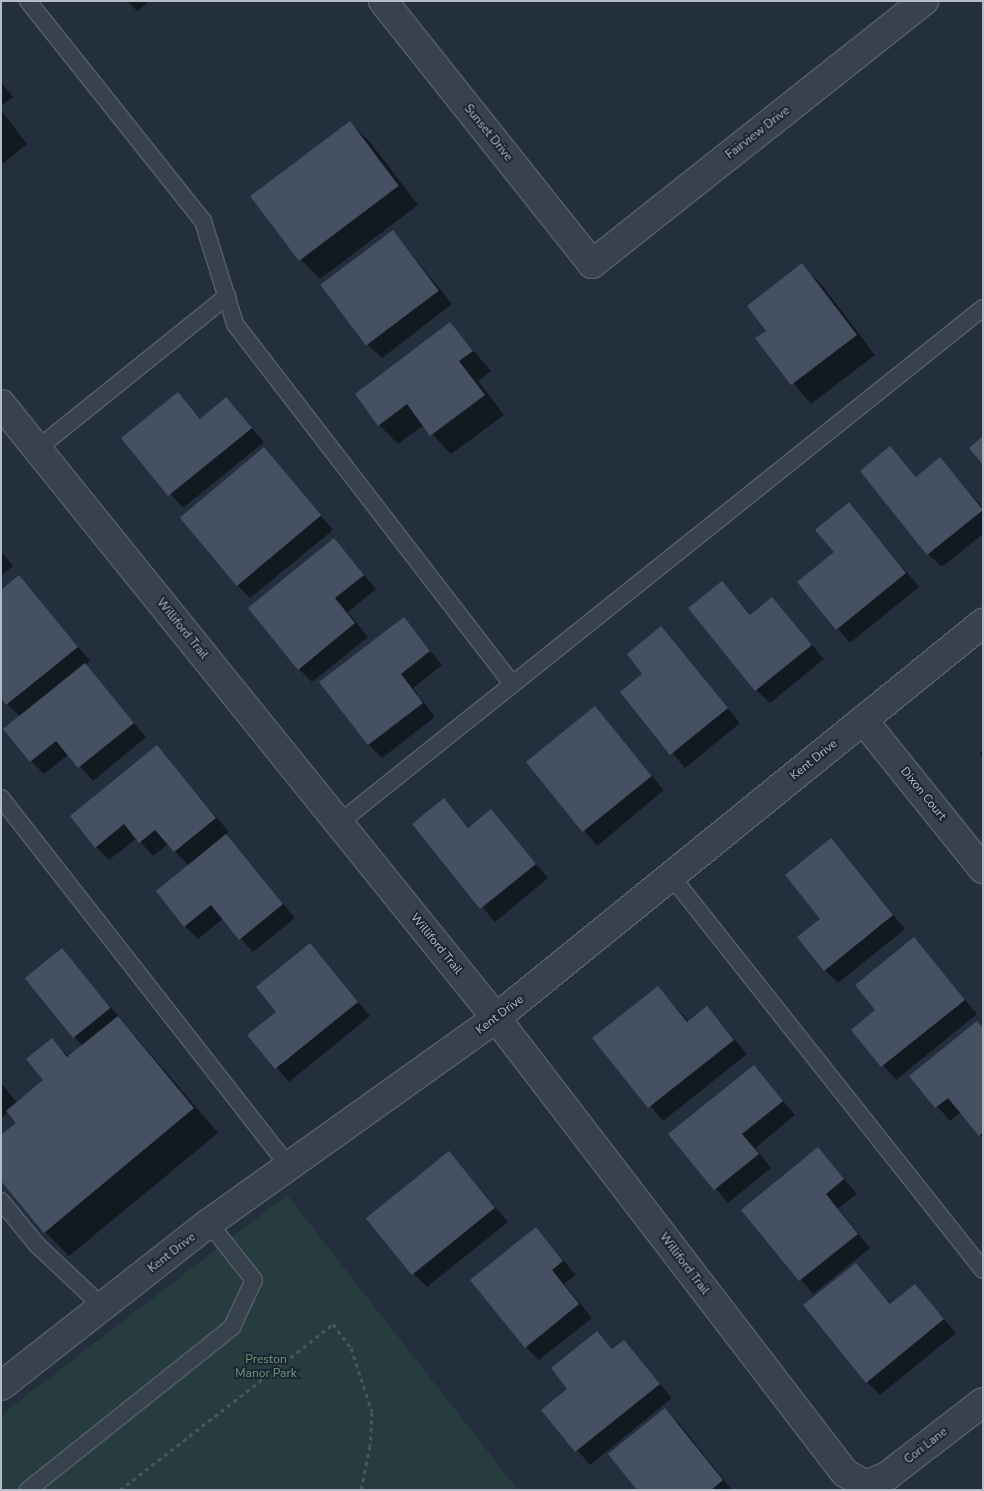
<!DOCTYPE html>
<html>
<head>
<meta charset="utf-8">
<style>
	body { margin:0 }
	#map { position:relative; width:984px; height:1491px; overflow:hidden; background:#242f3e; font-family:"Nunito Sans",sans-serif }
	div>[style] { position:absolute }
	.green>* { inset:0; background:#263c3f }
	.shadow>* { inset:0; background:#0007; transform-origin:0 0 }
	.building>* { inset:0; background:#455162; transform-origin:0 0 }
	.path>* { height:3px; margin-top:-1.5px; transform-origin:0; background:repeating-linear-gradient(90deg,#44595c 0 4px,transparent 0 8px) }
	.roads { filter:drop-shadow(1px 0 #565f6c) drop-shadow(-1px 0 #565f6c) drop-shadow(0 1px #565f6c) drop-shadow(0 -1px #565f6c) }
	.lane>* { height:16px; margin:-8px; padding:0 8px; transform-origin:8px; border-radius:8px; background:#38414e }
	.street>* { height:28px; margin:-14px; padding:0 14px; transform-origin:14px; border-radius:14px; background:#38414e }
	span { translate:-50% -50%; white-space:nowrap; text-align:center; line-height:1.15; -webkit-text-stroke:4px #1d2633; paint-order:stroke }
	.street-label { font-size:12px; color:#b4bcc9 }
	.park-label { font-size:12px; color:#6b9a76 }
	.frame { position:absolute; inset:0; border:2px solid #b4bcc9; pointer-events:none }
</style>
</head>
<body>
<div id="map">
	<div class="green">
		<i style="clip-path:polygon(287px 1195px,518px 1490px,1px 1490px,1px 1415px)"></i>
	</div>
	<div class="shadow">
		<i style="clip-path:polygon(127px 1px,150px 1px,137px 11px)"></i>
		<i style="clip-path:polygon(1px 82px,13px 97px,1px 106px)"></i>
		<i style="clip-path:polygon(1px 110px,27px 144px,1px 165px)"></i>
		<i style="clip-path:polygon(350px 123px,370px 142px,418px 205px,320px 279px,301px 260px)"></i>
		<i style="clip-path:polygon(393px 231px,452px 304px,382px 358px,368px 345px)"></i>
		<i style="clip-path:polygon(802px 265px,821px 284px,875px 355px,811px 404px,757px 339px,768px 331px)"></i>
		<i style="clip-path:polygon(450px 323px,491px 371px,478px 381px,504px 415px,451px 454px,424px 425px,398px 444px,379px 425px)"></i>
		<i style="clip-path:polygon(178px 393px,201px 419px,226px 399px,264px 442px,183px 508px,123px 438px)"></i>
		<i style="clip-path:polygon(890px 448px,917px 477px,940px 459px,983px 508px,983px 534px,942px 567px,928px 554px)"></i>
		<i style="clip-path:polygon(264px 449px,333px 530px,250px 598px,237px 585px)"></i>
		<i style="clip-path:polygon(849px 504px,919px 587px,850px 643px,799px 583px,836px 553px)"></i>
		<i style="clip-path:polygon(334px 540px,376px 589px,348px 612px,368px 637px,312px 682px,299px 669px)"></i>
		<i style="clip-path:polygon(1px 551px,13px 566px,1px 576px)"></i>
		<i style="clip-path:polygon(19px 577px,90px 661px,85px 665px,146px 737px,93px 781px,69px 754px,44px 774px,31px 761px,20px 716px,7px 704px)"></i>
		<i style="clip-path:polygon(722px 582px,751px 615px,772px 598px,824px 659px,770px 703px,756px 690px)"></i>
		<i style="clip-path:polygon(404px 619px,442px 665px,413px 688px,435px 717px,382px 758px,368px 744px)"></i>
		<i style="clip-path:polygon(661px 628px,740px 723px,685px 768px,621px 692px,644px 674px)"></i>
		<i style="left:595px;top:708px;width:107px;height:87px;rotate:50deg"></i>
		<i style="clip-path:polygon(157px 747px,229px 832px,225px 835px,295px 918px,253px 952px,223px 919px,198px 939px,185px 926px,189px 866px,168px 844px,153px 856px,137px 838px,109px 860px,96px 847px)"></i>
		<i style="clip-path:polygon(983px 750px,983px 758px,979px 753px)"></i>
		<i style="clip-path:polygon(444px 800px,469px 828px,491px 811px,548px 878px,495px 922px,413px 824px)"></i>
		<i style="clip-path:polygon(831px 840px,905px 929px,838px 983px,825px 970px,822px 919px)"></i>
		<i style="clip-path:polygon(914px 939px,977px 1014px,896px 1080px,853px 1030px,877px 1010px)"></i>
		<i style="clip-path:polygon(310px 945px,370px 1016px,289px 1082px,249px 1035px,278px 1012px)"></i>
		<i style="clip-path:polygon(62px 950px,218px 1133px,69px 1256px,45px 1232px,18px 1123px,9px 1112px,1px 1118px,1px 1083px,17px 1103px,45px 1080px,52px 1040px,69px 1057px,83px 1047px,26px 979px)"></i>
		<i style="clip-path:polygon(658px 988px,689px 1022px,707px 1007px,747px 1054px,663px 1121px,594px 1038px)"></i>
		<i style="clip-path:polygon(983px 1028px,983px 1138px,961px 1112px,950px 1121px,911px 1076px)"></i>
		<i style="clip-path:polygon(754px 1067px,795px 1115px,755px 1148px,771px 1168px,728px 1203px,670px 1135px)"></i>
		<i style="clip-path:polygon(818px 1149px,857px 1194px,838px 1208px,870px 1248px,813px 1294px,743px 1210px)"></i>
		<i style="clip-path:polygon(449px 1152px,508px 1222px,427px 1287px,414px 1274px)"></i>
		<i style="clip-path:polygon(536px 1228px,576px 1275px,564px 1284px,592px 1318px,539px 1360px,526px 1347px)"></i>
		<i style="clip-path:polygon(856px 1264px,891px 1304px,915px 1285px,956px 1333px,880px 1395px,867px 1382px)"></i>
		<i style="clip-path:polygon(597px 1332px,613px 1349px,624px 1341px,672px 1398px,590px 1465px,543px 1410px,569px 1389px)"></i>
		<i style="clip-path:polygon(665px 1410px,679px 1423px,732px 1490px,638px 1490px)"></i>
	</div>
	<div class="building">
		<i style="left:350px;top:121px;width:81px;height:125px;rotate:53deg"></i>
		<i style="left:393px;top:230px;width:76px;height:91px;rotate:53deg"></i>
		<i style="clip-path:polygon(802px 263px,857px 335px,791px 385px,755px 338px,766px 331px,747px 306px)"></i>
		<i style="clip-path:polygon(450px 322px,473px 351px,459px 361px,485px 395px,430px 436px,407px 404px,378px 426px,355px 394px)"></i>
		<i style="clip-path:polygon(178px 392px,200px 419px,226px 397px,252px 428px,168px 496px,121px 438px)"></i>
		<i style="clip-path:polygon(983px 436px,983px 465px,969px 448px)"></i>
		<i style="clip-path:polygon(890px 446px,916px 477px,940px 457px,983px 510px,927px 555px,860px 471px)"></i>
		<i style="left:264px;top:447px;width:89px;height:110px;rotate:50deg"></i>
		<i style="clip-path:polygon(849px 502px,906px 573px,836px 630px,797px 582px,834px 552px,815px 530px)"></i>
		<i style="clip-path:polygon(334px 538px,364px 575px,335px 598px,355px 623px,298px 670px,248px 608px)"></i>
		<i style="clip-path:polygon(19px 575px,78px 647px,6px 705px,1px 698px,1px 590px)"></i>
		<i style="clip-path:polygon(722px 581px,750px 615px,772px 597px,812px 645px,755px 691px,688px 608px)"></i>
		<i style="clip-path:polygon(404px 617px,430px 651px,401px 674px,423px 703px,368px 745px,319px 682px)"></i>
		<i style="clip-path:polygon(661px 626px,728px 708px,670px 755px,620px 692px,642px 674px,627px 654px)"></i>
		<i style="clip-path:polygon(85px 663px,134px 723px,78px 768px,56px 741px,30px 762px,3px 729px)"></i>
		<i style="left:595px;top:706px;width:90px;height:89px;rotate:51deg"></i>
		<i style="clip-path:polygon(157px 745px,216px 818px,174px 852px,155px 830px,139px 843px,124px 824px,95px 848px,70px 816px)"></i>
		<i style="clip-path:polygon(444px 798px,468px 828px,491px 809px,536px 864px,480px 909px,412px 824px)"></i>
		<i style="clip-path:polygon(226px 834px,283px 904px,239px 940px,211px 905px,184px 927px,156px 891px)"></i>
		<i style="clip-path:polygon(831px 838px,893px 915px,824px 971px,797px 937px,820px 919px,785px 875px)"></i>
		<i style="clip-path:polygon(914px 937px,965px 1000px,881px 1067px,851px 1030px,875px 1010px,855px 985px)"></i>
		<i style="clip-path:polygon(310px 943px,358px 1002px,275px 1069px,247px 1035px,276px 1012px,256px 987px)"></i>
		<i style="left:62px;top:948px;width:77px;height:48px;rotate:51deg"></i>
		<i style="clip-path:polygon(658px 986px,687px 1022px,707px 1006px,734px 1040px,648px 1108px,592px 1038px)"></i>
		<i style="clip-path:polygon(118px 1016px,194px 1108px,44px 1233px,1px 1181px,1px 1135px,16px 1123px,6px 1111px,43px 1080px,26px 1059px,52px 1038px,67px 1057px)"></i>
		<i style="clip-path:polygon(977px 1021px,983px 1028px,983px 1132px,979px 1136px,948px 1098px,935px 1108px,909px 1076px)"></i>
		<i style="clip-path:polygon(754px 1065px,783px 1101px,742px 1134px,759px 1154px,714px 1190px,668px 1134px)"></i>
		<i style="clip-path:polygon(818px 1147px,844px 1179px,826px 1194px,858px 1234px,799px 1281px,741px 1210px)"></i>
		<i style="left:449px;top:1151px;width:73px;height:107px;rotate:51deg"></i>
		<i style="clip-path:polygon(536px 1227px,563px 1261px,552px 1270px,579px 1304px,525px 1348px,470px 1280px)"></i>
		<i style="clip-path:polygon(856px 1263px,890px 1304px,915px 1284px,944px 1319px,866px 1383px,803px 1305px)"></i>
		<i style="clip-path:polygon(597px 1331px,612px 1349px,624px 1340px,660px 1384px,575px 1452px,541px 1410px,567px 1389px,551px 1368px)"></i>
		<i style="clip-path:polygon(665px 1408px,723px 1480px,711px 1490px,637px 1490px,608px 1454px)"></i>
	</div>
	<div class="path">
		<i style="left:120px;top:1490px;width:270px;rotate:-37.9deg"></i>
		<i style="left:333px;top:1324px;width:30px;rotate:53deg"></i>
		<i style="left:351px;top:1348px;width:67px;rotate:71.8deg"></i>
		<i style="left:372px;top:1412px;width:34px;rotate:93deg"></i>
		<i style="left:370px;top:1446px;width:45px;rotate:101.6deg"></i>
	</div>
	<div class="roads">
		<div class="lane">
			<i style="left:28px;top:1px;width:281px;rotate:51.5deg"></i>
			<i style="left:203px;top:221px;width:108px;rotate:72.7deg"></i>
			<i style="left:235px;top:324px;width:454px;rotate:52.4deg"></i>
			<i style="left:37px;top:449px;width:244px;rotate:-38.8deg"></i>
			<i style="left:1px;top:798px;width:467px;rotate:52deg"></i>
			<i style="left:339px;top:823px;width:825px;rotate:-38.65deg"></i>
			<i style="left:672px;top:877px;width:501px;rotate:51.64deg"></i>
			<i style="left:1px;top:1201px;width:57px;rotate:50.7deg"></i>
			<i style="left:37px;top:1245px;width:91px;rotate:43.2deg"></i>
			<i style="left:28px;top:1490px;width:261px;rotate:-38.6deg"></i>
			<i style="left:232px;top:1327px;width:52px;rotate:-64.9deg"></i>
			<i style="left:254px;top:1280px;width:73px;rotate:-128.3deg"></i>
		</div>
		<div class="street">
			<i style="left:383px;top:1px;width:336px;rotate:51.5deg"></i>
			<i style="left:592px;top:264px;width:424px;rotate:-38.4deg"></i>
			<i style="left:1px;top:404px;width:789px;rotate:51.12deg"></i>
			<i style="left:496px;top:1018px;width:573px;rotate:52.51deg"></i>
			<i style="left:845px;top:1473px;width:24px;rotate:30deg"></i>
			<i style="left:866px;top:1485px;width:23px;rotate:-23deg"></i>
			<i style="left:887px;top:1476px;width:121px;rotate:-37.6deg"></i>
			<i style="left:863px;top:720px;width:191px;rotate:51.2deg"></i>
			<i style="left:1px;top:1386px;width:264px;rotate:-38.1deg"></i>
			<i style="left:209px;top:1223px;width:353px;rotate:-35.5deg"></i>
			<i style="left:496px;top:1018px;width:627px;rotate:-39.05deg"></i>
		</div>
	</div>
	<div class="street-label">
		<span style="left:488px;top:133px;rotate:51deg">Sunset Drive</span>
		<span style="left:758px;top:133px;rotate:-38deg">Fairview Drive</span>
		<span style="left:182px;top:629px;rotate:51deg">Williford Trail</span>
		<span style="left:814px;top:760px;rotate:-39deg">Kent Drive</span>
		<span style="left:923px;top:794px;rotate:51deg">Dixon Court</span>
		<span style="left:436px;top:944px;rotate:51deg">Williford Trail</span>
		<span style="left:500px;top:1015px;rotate:-37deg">Kent Drive</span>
		<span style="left:172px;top:1253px;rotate:-38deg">Kent Drive</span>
		<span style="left:684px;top:1264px;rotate:53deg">Williford Trail</span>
		<span style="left:926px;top:1446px;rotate:-38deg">Cori Lane</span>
	</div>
	<div class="park-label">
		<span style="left:266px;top:1367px">Preston<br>Manor Park</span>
	</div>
	<div class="frame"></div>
</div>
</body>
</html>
